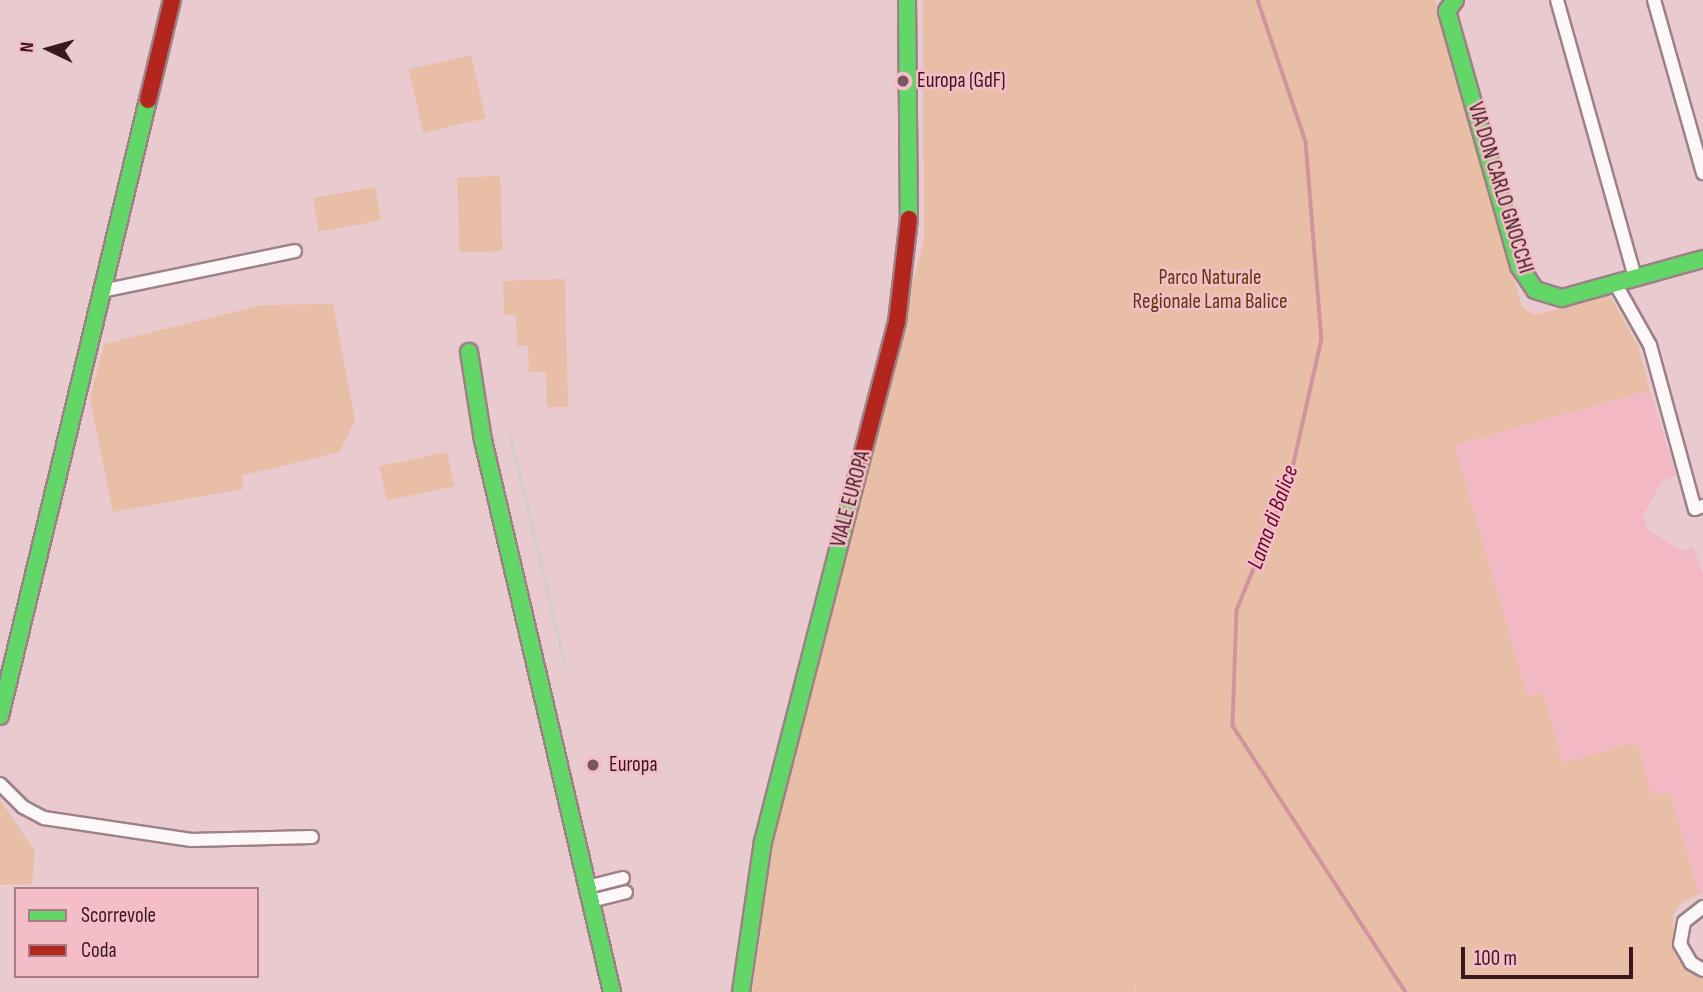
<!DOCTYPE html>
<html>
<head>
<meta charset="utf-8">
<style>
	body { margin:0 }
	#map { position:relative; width:1703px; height:992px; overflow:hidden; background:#e8cacf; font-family:"Sofia Sans Condensed",sans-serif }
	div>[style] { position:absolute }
	.built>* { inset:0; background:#f2b8c3 }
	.green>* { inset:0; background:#e8bfa6; transform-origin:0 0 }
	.stream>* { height:3.5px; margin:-1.75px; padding:0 1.75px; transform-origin:1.75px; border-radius:1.75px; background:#d2939f }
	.roads { filter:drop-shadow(2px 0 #9d8187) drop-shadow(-2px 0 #9d8187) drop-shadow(0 2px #9d8187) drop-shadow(0 -2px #9d8187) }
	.street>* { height:12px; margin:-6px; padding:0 6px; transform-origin:6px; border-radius:6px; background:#fcf7f8 }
	.fast>* { height:16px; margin:-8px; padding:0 8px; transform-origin:8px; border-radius:8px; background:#63d668 }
	.jam>* { height:16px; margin:-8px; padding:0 8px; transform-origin:8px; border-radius:8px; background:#b3261e }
	.rail>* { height:3.5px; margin:-1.75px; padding:0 1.75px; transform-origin:1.75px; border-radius:1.75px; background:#d6ccce }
	.dots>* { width:19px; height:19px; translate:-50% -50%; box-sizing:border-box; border:4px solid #f5bdc7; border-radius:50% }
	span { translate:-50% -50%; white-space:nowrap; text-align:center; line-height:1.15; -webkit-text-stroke:5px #f5bdc7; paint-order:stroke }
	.poi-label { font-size:21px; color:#3a171f }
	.left { translate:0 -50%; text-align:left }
	.street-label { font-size:21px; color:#3a171f }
	.park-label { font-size:21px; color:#5e390c }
	.water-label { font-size:23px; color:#68072c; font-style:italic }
	.legend { position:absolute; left:14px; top:887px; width:245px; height:91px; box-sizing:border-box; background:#f5bdc7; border:2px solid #aa7b84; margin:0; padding:9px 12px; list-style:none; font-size:21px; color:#3a171f }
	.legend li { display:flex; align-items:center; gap:14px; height:35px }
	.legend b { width:35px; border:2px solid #aa7b84 }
	.north { position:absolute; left:14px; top:14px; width:70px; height:70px; -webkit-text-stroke:5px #f5bdc7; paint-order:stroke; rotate:275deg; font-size:19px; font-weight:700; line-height:28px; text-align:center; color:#3a171f }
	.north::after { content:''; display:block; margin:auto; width:24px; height:32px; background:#3a171f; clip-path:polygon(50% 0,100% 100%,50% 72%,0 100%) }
	.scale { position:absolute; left:1461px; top:947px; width:172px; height:32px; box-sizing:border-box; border:4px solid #3a171f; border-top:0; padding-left:9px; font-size:21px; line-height:24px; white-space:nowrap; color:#3a171f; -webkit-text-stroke:5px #f5bdc7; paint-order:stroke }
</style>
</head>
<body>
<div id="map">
	<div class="built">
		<i style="clip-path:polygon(1650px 390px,1676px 476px,1662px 481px,1643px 516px,1648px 530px,1683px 551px,1693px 548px,1703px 574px,1703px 894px,1699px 895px,1670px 792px,1652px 797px,1637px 742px,1563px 763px,1543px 693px,1527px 697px,1455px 445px)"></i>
	</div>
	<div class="green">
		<i style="clip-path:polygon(923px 0,1435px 0,1522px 307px,1535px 315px,1609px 294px,1639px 348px,1650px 390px,1455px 445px,1527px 696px,1543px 693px,1563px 763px,1637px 742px,1652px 796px,1670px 792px,1699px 895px,1682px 902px,1673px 915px,1674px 948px,1692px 971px,1703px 974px,1703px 992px,1135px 992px,1138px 976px,1134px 992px,752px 992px,771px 855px,785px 794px,820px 662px,839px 561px,924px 239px)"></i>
		<i style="left:471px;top:55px;width:65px;height:64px;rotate:77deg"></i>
		<i style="left:500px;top:176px;width:75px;height:43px;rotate:88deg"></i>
		<i style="left:375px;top:187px;width:34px;height:63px;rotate:80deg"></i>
		<i style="clip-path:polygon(565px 279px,568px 407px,547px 407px,546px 372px,529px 372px,528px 346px,517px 346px,516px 315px,504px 315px,503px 281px)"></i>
		<i style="clip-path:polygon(333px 304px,355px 420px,340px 452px,243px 475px,243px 489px,113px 512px,90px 399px,104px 344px,262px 305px)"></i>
		<i style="left:447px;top:452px;width:35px;height:69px;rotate:78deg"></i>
		<i style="clip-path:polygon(0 800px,35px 851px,32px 884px,0 885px)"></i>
	</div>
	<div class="stream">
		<i style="left:1258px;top:0;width:150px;rotate:71.3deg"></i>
		<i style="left:1306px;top:142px;width:198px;rotate:85.4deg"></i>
		<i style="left:1322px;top:339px;width:146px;rotate:102.7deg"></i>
		<i style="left:1290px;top:481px;width:139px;rotate:112.3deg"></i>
		<i style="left:1237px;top:610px;width:116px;rotate:92deg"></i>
		<i style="left:1233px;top:726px;width:317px;rotate:57deg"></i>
	</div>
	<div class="roads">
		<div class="street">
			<i style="left:1557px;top:0;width:289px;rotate:74.3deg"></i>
			<i style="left:1654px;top:0;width:180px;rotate:74.2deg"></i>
			<i style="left:1615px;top:283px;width:71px;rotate:60.6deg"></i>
			<i style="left:1650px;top:345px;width:170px;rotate:74.7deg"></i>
			<i style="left:1695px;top:509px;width:9px;rotate:-21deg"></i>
			<i style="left:102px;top:291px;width:197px;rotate:-11.7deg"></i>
			<i style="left:0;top:784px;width:33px;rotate:45deg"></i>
			<i style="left:23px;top:807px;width:24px;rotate:28deg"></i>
			<i style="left:44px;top:818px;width:149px;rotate:8.5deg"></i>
			<i style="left:191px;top:840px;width:121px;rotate:-1.4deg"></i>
			<i style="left:587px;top:887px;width:37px;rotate:-14deg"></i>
			<i style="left:591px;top:901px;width:36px;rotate:-14deg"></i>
			<i style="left:1703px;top:907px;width:24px;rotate:142deg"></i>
			<i style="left:1684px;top:922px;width:22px;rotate:100deg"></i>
			<i style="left:1680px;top:944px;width:22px;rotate:60deg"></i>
			<i style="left:1691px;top:963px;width:14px;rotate:30deg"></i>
		</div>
		<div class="fast">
			<i style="left:907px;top:0;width:219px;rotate:89.5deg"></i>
			<i style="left:1455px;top:0;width:14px;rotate:126deg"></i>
			<i style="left:1447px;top:11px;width:265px;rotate:74.2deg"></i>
			<i style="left:1519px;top:266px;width:29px;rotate:56deg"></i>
			<i style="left:1535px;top:290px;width:28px;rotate:17deg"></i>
			<i style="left:1562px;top:298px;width:146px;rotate:-15.5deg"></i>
			<i style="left:469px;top:352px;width:89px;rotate:81deg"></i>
			<i style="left:483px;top:440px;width:567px;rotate:76.85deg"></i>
			<i style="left:0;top:716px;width:634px;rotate:-76.49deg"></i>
			<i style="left:741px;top:992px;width:152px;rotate:-81.7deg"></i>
			<i style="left:763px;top:842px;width:394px;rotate:-75.6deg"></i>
		</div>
		<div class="jam">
			<i style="left:148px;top:100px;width:103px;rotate:-76.5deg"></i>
			<i style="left:861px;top:460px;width:143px;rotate:-75.4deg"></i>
			<i style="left:897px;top:322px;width:104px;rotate:-83.4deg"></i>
		</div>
	</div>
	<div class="rail">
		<i style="left:511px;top:437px;width:231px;rotate:76.5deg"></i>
	</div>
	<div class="dots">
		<i style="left:903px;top:81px;background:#77565d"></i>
		<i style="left:593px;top:765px;background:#77565d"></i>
	</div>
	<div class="poi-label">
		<span class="left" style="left:917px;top:81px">Europa (GdF)</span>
		<span class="left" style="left:609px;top:765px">Europa</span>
	</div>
	<div class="street-label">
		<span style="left:1500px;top:188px;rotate:73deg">VIA DON CARLO GNOCCHI</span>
		<span style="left:851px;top:499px;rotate:-75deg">VIALE EUROPA</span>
	</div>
	<div class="park-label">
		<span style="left:1210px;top:290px">Parco Naturale<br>Regionale Lama Balice</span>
	</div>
	<div class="water-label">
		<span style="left:1273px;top:517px;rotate:-70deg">Lama di Balice</span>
	</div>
	<ul class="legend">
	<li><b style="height:9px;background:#63d668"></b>Scorrevole</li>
	<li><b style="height:9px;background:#b3261e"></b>Coda</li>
	</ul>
	<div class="north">N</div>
	<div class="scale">100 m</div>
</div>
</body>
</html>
